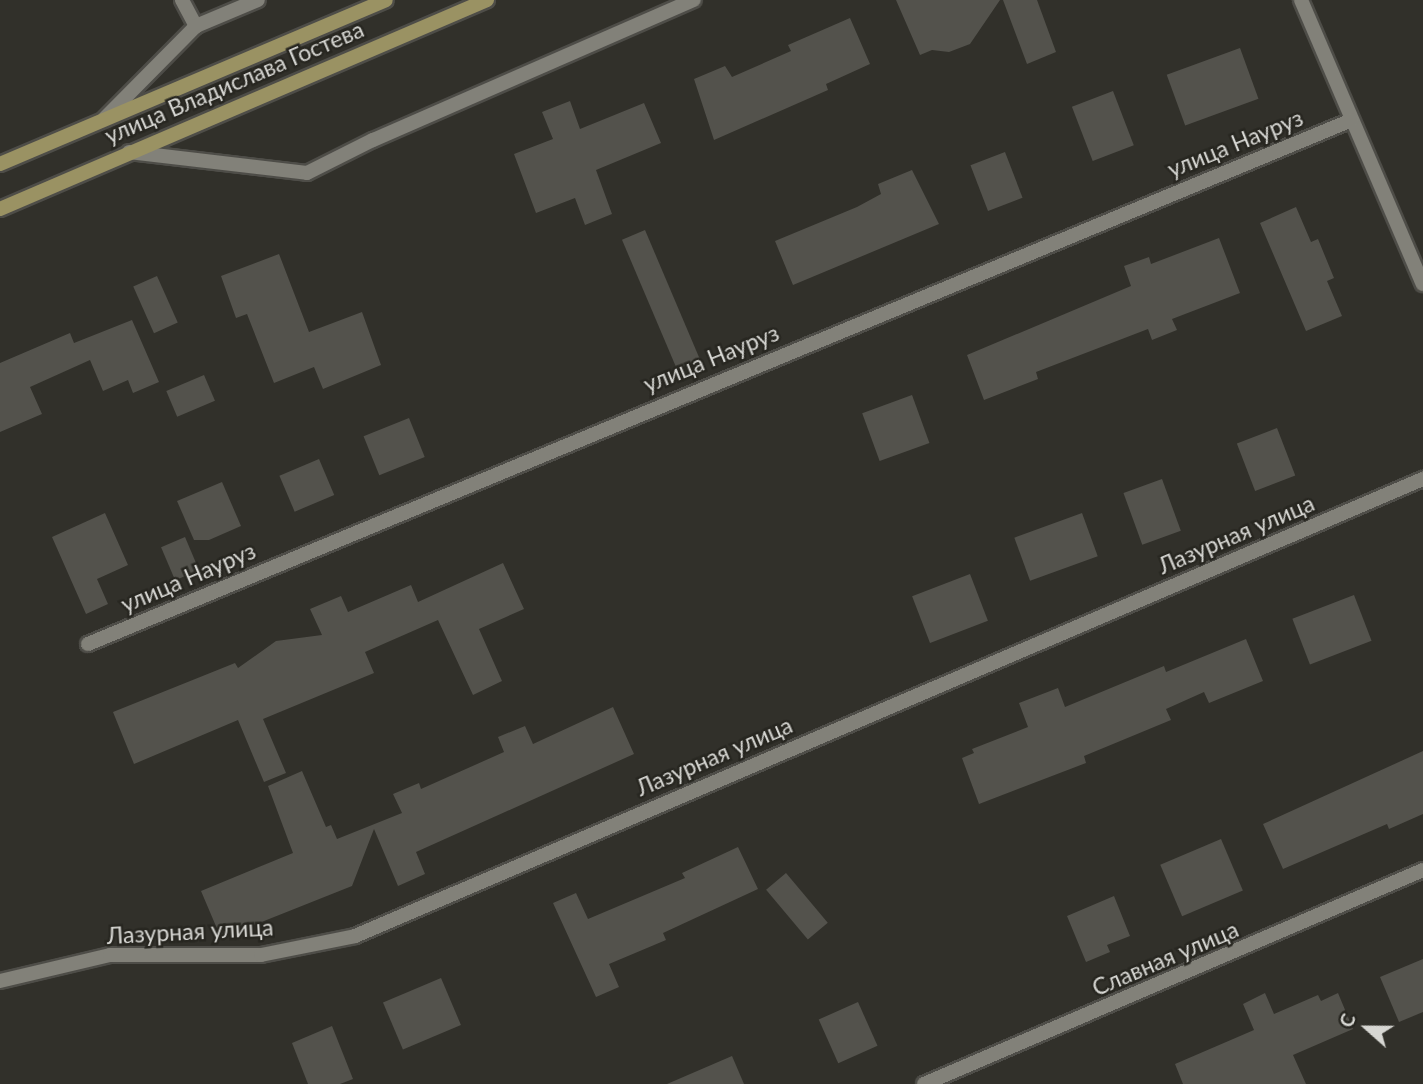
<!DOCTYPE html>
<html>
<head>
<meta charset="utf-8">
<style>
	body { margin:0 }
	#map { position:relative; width:1423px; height:1084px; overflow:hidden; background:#31302a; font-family:Lato,sans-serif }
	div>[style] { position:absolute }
	.building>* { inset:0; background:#53524c; transform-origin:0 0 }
	.roads { filter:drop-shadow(2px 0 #4e4d48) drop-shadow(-2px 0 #4e4d48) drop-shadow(0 2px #4e4d48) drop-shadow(0 -2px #4e4d48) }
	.street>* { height:14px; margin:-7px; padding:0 7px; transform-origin:7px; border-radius:7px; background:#828179 }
	.secondary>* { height:14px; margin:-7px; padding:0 7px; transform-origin:7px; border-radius:7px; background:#9a9263 }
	span { translate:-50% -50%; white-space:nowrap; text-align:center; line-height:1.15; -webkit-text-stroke:5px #272620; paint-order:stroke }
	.street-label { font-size:23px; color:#d7d7d3 }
	.north { position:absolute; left:1332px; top:993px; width:70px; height:70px; -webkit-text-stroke:5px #272620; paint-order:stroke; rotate:291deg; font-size:19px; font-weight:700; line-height:28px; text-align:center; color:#d7d7d3 }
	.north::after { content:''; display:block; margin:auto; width:24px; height:32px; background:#d7d7d3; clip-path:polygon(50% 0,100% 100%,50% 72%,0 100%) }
</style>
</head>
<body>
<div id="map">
	<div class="building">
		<i style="clip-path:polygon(896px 0,1000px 0,970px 44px,949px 52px,932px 50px,920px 55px)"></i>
		<i style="clip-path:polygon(1003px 0,1037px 0,1056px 52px,1027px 64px)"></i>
		<i style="clip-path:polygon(850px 18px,870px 64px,826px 84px,828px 90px,714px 140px,694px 79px,725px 66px,732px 77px,791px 51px,788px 45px)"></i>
		<i style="left:1240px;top:48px;width:54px;height:78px;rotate:70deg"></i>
		<i style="left:1113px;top:91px;width:58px;height:44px;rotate:69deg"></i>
		<i style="clip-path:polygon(570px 101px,580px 129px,644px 103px,661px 143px,596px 170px,612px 214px,585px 225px,575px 198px,536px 213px,514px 154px,553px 139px,542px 112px)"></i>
		<i style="left:1005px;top:152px;width:49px;height:37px;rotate:69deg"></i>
		<i style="clip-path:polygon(912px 170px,939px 224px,793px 285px,775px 241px,857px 207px,881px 194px,878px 184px)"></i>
		<i style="clip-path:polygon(1296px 207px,1311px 242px,1318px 239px,1334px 278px,1327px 281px,1342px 316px,1306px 331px,1260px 223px)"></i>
		<i style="left:645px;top:230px;width:141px;height:25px;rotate:67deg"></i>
		<i style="clip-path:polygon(1219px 238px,1240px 293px,1172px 319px,1177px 330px,1152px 340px,1148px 329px,1036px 372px,1038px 379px,984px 400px,967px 355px,1131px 286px,1124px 266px,1149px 257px,1151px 264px)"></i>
		<i style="clip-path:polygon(279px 254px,309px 332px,362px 312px,381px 365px,323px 389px,314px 367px,274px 383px,247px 314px,236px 318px,221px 276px)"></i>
		<i style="left:157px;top:276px;width:51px;height:26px;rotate:66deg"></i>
		<i style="clip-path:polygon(132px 320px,159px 382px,133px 393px,128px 380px,103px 391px,90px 360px,30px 387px,42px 414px,0 432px,0 363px,70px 333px,74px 343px)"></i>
		<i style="left:204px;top:375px;width:28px;height:41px;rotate:67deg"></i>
		<i style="left:912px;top:395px;width:51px;height:53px;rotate:70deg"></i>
		<i style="left:409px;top:418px;width:42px;height:49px;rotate:68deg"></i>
		<i style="left:1277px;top:428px;width:51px;height:43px;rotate:69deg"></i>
		<i style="left:319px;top:459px;width:39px;height:43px;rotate:67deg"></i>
		<i style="left:1162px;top:479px;width:55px;height:41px;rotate:70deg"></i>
		<i style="clip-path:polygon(222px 482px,241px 526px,209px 540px,194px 540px,177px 501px)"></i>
		<i style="clip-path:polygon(105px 513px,128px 565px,97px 579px,108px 604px,86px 614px,52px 537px)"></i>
		<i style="left:1082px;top:513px;width:46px;height:72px;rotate:70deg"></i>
		<i style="left:185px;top:537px;width:36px;height:26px;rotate:67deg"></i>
		<i style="clip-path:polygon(503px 563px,524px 609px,479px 629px,502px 681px,473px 695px,438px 620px,365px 652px,374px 673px,263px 719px,286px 773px,264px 782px,238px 720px,134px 764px,113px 712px,235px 663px,238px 668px,276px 641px,322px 635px,310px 609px,341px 596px,348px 612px,411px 585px,418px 602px)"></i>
		<i style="left:970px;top:574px;width:50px;height:62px;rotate:69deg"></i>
		<i style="left:1354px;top:595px;width:49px;height:66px;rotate:69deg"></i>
		<i style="clip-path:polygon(1246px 639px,1263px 681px,1209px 703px,1204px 692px,1166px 709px,1171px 720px,1084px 756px,1086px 763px,979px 804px,962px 758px,974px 753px,972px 749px,1028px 727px,1019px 703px,1058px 688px,1065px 707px,1164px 666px,1166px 672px)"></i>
		<i style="clip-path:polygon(613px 707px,634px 754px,416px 852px,425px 874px,398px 886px,374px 829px,352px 886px,221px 938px,201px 891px,293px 853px,268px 786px,302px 771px,326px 827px,331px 825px,337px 839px,402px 813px,393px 794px,419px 783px,421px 789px,504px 752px,498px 737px,525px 726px,533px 744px)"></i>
		<i style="clip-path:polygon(1423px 751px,1423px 814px,1389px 829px,1387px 824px,1283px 869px,1263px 824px)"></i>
		<i style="left:1221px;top:839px;width:56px;height:66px;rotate:67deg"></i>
		<i style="clip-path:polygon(738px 847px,758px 889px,663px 933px,666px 940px,609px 964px,619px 987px,596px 997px,553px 903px,576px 893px,588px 919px,685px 878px,682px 873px)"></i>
		<i style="left:786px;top:873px;width:65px;height:26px;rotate:50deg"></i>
		<i style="clip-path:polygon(1114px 896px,1130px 936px,1107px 945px,1110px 952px,1086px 962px,1067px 916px)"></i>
		<i style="clip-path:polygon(1423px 959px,1423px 1012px,1399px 1022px,1380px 977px)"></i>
		<i style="left:441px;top:978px;width:51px;height:63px;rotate:67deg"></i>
		<i style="clip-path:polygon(1265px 993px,1274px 1014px,1318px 995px,1321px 1001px,1338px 993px,1353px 1029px,1293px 1055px,1306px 1084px,1183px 1084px,1175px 1064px,1254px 1030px,1243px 1004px)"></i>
		<i style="left:858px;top:1002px;width:48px;height:43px;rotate:66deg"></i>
		<i style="clip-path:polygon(332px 1026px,353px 1079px,340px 1084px,308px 1084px,292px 1043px)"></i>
		<i style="clip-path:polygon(732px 1056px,744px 1084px,667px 1084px)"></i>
	</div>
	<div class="roads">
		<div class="street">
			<i style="left:182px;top:0;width:30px;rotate:62deg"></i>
			<i style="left:1301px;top:0;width:309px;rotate:66.8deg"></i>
			<i style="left:104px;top:119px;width:131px;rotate:-45.3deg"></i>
			<i style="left:196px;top:26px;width:67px;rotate:-22.8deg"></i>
			<i style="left:129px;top:152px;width:179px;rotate:6.7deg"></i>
			<i style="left:307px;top:173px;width:74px;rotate:-26.6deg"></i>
			<i style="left:373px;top:140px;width:350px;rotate:-23.6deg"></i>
			<i style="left:88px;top:644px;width:1368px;rotate:-22.52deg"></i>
			<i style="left:0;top:981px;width:113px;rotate:-13.3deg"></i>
			<i style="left:110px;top:955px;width:151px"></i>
			<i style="left:261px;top:955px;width:96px;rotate:-11.4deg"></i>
			<i style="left:355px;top:936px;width:1162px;rotate:-23.17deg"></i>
			<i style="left:924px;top:1084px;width:543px;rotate:-23.21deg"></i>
		</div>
		<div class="secondary">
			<i style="left:0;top:164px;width:419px;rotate:-23deg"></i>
			<i style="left:0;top:209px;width:530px;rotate:-23.23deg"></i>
		</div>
	</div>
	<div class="street-label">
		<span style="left:234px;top:82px;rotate:-23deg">улица Владислава Гостева</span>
		<span style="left:1235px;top:143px;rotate:-22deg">улица Науруз</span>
		<span style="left:711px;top:358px;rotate:-22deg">улица Науруз</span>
		<span style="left:1236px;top:534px;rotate:-23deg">Лазурная улица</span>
		<span style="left:188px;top:577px;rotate:-23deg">улица Науруз</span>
		<span style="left:714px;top:756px;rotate:-23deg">Лазурная улица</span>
		<span style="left:190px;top:931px;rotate:-3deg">Лазурная улица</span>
		<span style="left:1165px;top:958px;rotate:-23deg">Славная улица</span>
	</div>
	<div class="north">С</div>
</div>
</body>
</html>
